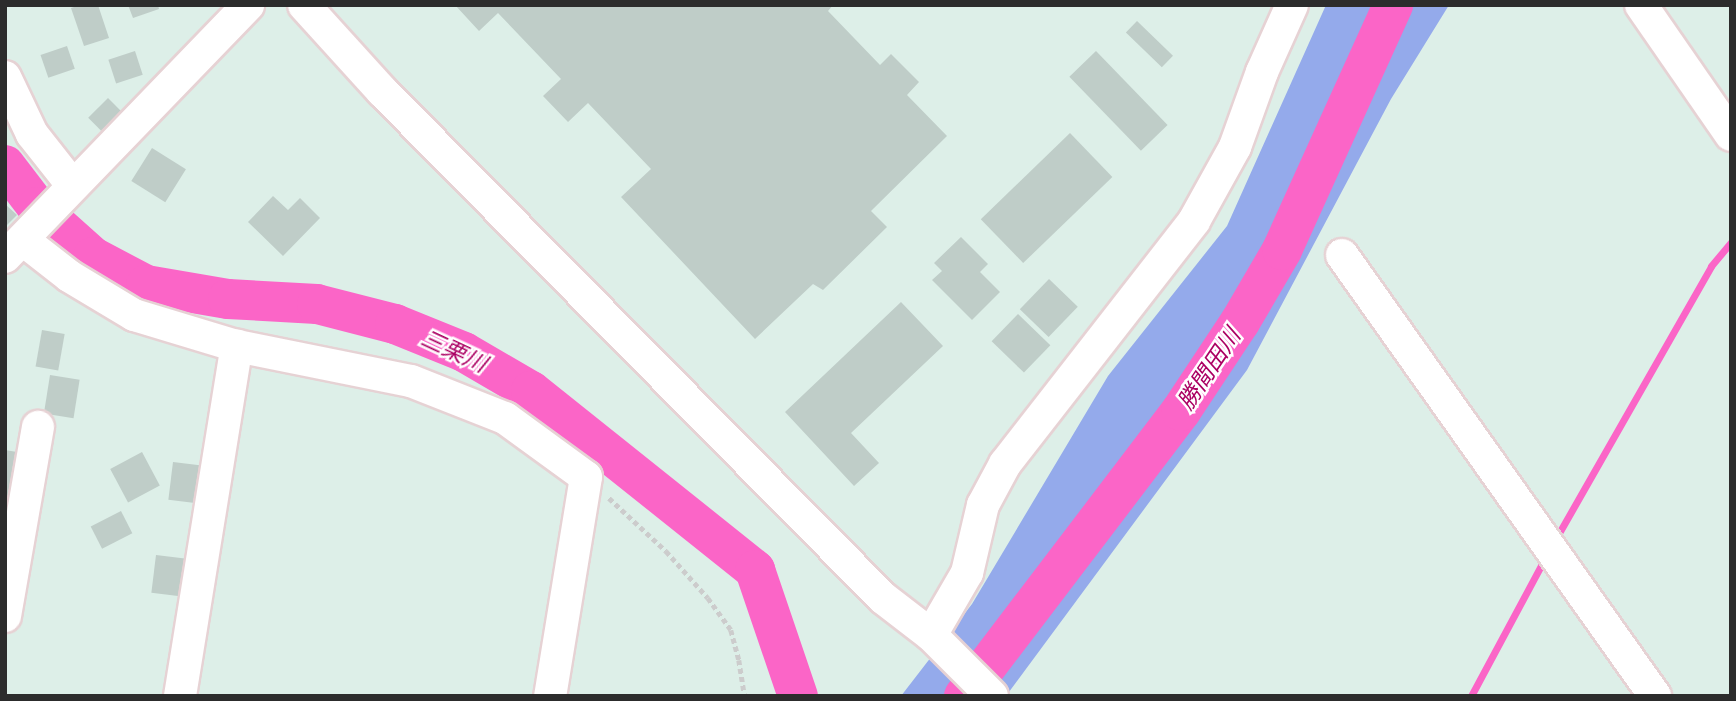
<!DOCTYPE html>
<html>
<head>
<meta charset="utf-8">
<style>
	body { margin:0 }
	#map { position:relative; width:1736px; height:701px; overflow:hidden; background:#ddefe8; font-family:"Archivo Narrow","Noto Sans JP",sans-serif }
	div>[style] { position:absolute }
	.green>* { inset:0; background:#94aaeb }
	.stream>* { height:7px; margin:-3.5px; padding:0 3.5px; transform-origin:3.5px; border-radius:3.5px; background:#fb65c7 }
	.river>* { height:40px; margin:-20px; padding:0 20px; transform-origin:20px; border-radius:20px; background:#fb65c7 }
	.building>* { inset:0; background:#bfcdc8; transform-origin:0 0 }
	.path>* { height:4.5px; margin-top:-2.25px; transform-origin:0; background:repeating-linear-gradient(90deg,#ccc 0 5px,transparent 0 8.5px) }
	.roads { filter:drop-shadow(2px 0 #e6d2d4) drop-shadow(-2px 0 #e6d2d4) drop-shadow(0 2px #e6d2d4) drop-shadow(0 -2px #e6d2d4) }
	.minor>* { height:32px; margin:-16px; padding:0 16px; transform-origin:16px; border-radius:16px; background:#fff }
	span { translate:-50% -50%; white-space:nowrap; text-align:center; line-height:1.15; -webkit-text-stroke:5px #fff; paint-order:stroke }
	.water-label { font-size:23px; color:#ab0063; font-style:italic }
	.frame { position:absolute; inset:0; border:7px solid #2c2c2c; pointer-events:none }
</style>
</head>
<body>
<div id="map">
	<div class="green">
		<i style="clip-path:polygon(1326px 5px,1449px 5px,1391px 99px,1247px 370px,1006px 696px,901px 696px,972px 604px,1108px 376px,1227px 226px)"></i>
	</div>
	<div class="stream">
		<i style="left:1555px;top:540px;width:315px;rotate:-60.3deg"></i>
		<i style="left:1711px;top:266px;width:31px;rotate:-50deg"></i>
		<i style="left:1471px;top:696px;width:159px;rotate:-61.8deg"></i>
	</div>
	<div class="river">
		<i style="left:5px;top:165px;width:53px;rotate:52.7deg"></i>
		<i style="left:37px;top:207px;width:75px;rotate:41.8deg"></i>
		<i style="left:93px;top:257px;width:60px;rotate:27.8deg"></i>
		<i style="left:146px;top:285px;width:83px;rotate:9.7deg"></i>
		<i style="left:228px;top:299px;width:89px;rotate:3.2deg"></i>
		<i style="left:317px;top:304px;width:81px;rotate:14.4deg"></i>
		<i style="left:395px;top:324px;width:74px;rotate:22.1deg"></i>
		<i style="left:464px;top:352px;width:78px;rotate:30.2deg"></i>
		<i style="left:531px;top:391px;width:287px;rotate:38.6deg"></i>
		<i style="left:755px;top:570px;width:133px;rotate:71.2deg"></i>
		<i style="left:964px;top:696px;width:358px;rotate:-52.7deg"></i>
		<i style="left:1181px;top:411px;width:107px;rotate:-56.5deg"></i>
		<i style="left:1240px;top:322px;width:83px;rotate:-59.7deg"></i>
		<i style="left:1282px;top:250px;width:269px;rotate:-65.6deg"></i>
	</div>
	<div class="building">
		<i style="clip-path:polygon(80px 5px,98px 5px,109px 38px,84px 46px,71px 8px)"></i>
		<i style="clip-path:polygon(128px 5px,158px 5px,159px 9px,133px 18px)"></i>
		<i style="clip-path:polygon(455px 5px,833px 5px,828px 11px,880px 65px,891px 54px,919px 82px,907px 95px,947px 136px,871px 211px,887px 227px,823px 290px,813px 284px,755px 339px,621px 197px,651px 169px,588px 103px,568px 122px,543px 96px,561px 79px,498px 13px,479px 31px)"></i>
		<i style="left:1137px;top:21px;width:50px;height:16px;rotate:44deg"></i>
		<i style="left:67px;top:46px;width:24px;height:28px;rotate:71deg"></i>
		<i style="left:135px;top:51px;width:25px;height:28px;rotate:72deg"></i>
		<i style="left:1096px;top:51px;width:103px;height:37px;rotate:46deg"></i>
		<i style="left:108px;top:98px;width:25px;height:28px;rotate:45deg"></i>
		<i style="left:1070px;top:133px;width:61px;height:124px;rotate:46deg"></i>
		<i style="left:152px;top:148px;width:40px;height:39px;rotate:32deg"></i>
		<i style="clip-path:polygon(273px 196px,288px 210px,300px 198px,320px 218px,283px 256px,248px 222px)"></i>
		<i style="clip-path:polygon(5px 204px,17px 215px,5px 227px)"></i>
		<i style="clip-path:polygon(961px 237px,988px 264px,980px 272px,1000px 292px,972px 320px,932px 280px,942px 271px,934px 263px)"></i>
		<i style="left:1049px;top:279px;width:40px;height:42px;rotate:44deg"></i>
		<i style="clip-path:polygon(901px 302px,943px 346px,851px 433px,879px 463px,854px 486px,785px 412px)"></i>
		<i style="left:1018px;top:314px;width:45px;height:38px;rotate:44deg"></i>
		<i style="left:42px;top:330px;width:23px;height:37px;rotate:10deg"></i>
		<i style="left:50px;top:375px;width:30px;height:39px;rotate:9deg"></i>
		<i style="clip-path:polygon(5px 450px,23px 453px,14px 501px,5px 500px)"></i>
		<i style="left:142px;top:452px;width:38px;height:36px;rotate:62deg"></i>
		<i style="left:173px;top:462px;width:31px;height:38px;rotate:7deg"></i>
		<i style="left:121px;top:511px;width:25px;height:34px;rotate:63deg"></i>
		<i style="left:156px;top:555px;width:31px;height:38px;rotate:7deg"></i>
	</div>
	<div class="path">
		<i style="left:609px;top:498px;width:78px;rotate:42.9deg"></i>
		<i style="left:666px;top:551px;width:63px;rotate:48.2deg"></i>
		<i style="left:708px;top:598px;width:39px;rotate:54deg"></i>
		<i style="left:731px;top:630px;width:31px;rotate:75deg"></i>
		<i style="left:739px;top:660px;width:36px;rotate:81deg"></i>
	</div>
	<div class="roads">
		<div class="minor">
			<i style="left:304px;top:5px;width:116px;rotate:47.8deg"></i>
			<i style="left:382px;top:91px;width:713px;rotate:45.34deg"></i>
			<i style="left:883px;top:598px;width:61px;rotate:37.6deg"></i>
			<i style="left:931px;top:635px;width:86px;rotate:45deg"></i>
			<i style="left:1641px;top:5px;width:158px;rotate:55.3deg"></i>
			<i style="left:5px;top:77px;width:63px;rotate:64.7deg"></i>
			<i style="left:32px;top:134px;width:66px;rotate:51.7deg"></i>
			<i style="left:23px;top:240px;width:58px;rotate:38deg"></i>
			<i style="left:69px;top:276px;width:76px;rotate:31deg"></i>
			<i style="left:134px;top:315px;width:108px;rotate:16.8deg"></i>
			<i style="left:237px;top:346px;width:177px;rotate:11.4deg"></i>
			<i style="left:411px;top:381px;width:101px;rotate:21.5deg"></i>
			<i style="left:505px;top:418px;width:100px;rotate:36.1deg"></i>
			<i style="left:586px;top:477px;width:222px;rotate:99.3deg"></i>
			<i style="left:1342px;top:255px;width:541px;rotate:54.63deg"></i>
			<i style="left:5px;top:257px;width:350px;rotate:-46deg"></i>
			<i style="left:5px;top:616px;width:192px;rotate:-80.1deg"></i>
			<i style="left:931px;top:635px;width:72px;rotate:-59.9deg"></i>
			<i style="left:967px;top:573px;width:70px;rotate:-76.8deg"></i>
			<i style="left:983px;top:505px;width:47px;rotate:-61.8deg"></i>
			<i style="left:1005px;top:464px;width:308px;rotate:-52.1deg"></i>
			<i style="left:1194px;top:221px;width:85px;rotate:-61deg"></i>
			<i style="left:1235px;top:147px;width:80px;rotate:-70.2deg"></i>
			<i style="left:1262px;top:72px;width:73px;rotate:-65.9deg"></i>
			<i style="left:180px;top:696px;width:355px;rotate:-80.8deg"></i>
		</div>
	</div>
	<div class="water-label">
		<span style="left:454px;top:351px;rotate:25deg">三栗川</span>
		<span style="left:1209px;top:369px;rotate:-56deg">勝間田川</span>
	</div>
	<div class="frame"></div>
</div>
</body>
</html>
